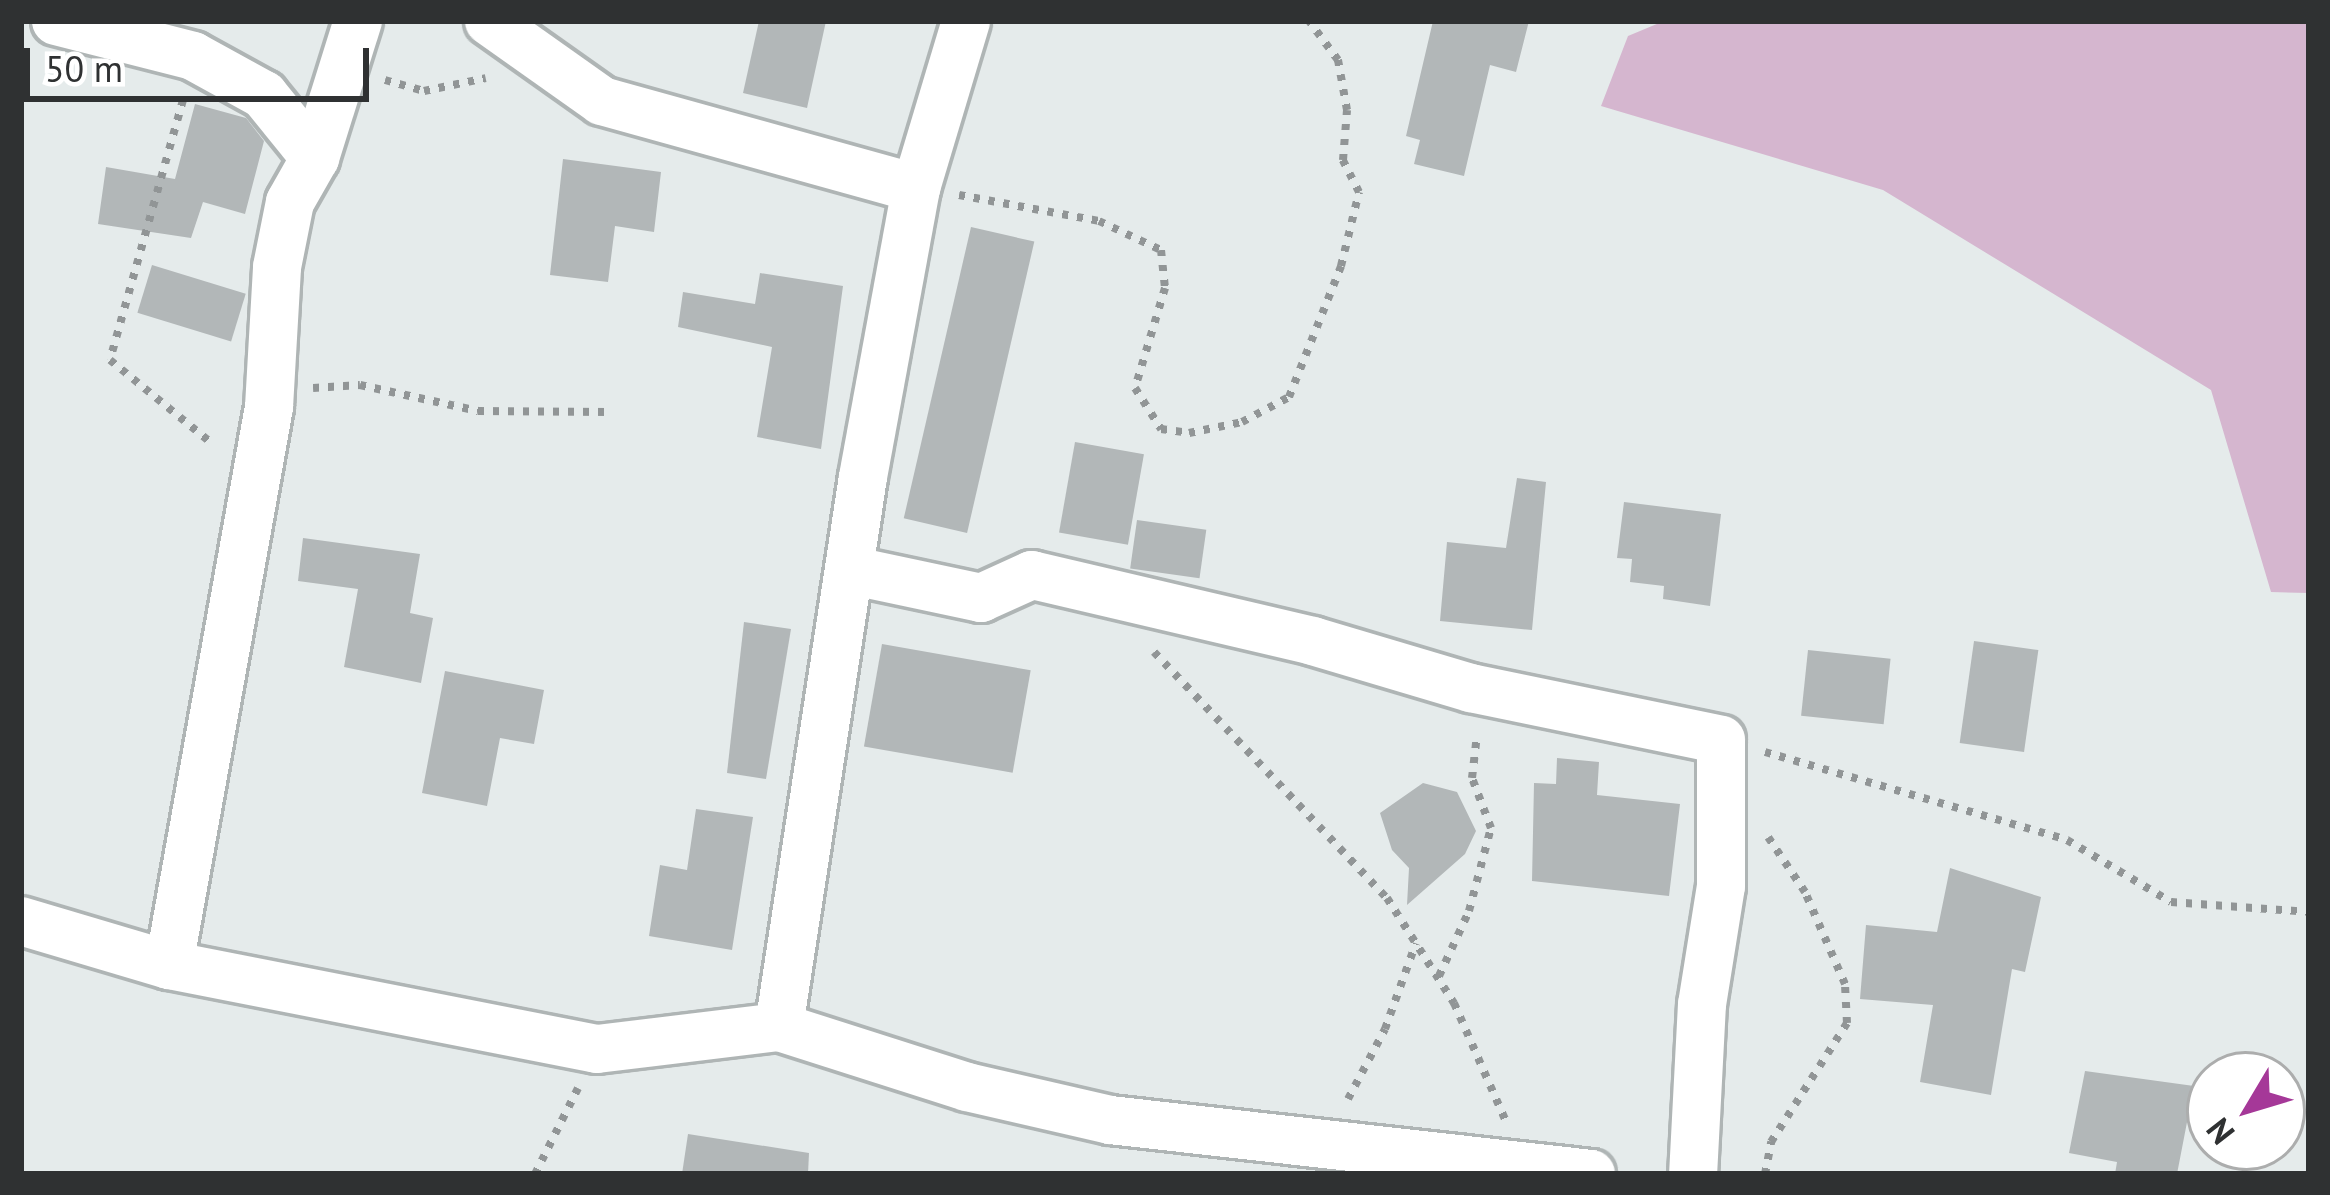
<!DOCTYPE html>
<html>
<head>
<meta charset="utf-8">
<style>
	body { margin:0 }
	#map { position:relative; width:2330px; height:1195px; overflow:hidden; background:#e5ebeb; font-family:"PT Sans",sans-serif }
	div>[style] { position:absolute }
	.green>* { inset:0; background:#d5b6cf }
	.building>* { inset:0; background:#b2b7b8; transform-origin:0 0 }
	.path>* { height:8px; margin-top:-4px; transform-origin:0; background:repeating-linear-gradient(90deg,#919596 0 6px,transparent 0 15px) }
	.roads { filter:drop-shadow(3px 0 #afb5b5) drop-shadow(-3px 0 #afb5b5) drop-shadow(0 3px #afb5b5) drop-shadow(0 -3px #afb5b5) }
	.minor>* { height:48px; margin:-24px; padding:0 24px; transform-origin:24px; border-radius:24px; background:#fff }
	span { translate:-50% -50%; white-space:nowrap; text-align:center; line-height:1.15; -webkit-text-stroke:9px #fff; paint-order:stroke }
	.frame { position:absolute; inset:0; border:24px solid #2f3132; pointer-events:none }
	.north { position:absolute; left:2186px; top:1051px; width:120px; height:120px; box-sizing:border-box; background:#fff; border:3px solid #acadad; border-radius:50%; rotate:232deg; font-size:33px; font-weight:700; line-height:48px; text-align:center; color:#2f3132 }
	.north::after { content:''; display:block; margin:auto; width:42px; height:54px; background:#a53898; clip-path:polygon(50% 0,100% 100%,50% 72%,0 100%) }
	.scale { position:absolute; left:24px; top:48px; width:345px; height:54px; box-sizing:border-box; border:6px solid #2f3132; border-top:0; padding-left:15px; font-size:36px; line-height:42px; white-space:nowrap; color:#2f3132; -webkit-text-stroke:9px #fff; paint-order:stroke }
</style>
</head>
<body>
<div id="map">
	<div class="green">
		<i style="clip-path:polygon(1664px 21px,2309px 21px,2309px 593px,2271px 592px,2211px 390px,1883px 190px,1601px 106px,1628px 36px)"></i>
	</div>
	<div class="building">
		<i style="clip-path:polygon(759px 21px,826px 21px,807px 108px,743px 93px)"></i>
		<i style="clip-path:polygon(1433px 21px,1529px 21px,1516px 72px,1490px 65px,1464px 176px,1414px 164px,1420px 140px,1406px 136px)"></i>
		<i style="clip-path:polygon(195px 104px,246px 118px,264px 141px,245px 214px,203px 202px,191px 238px,98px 224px,106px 167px,175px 179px)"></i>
		<i style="clip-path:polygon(563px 159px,661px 172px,654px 232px,615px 226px,608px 282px,550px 275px)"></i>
		<i style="left:971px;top:227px;width:65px;height:299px;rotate:13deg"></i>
		<i style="left:152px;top:265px;width:98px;height:50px;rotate:17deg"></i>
		<i style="clip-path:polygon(760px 273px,843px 286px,821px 449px,757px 437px,772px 347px,678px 327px,683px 292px,755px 304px)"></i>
		<i style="left:1075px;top:442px;width:70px;height:92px;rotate:10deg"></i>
		<i style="clip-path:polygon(1517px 478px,1546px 482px,1532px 630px,1440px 621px,1447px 542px,1506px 548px)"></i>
		<i style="clip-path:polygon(1624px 502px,1721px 514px,1710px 606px,1663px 599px,1664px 586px,1630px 582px,1632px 559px,1617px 558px)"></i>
		<i style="left:1137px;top:520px;width:70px;height:49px;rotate:8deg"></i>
		<i style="clip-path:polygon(303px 538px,420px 554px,410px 613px,433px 618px,421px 683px,344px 667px,358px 589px,298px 581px)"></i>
		<i style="clip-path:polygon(744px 622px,791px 629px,766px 779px,727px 773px)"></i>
		<i style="left:1974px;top:641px;width:65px;height:103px;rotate:8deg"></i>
		<i style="left:882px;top:644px;width:151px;height:104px;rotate:10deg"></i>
		<i style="left:1808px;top:650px;width:83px;height:66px;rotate:6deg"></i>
		<i style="clip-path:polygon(445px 671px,544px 690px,534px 744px,500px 738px,487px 806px,422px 793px)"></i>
		<i style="clip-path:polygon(1557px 758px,1599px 762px,1597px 795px,1680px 804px,1669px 896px,1532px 881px,1534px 783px,1556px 784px)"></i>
		<i style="clip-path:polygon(1423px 783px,1457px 792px,1476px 831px,1465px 854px,1407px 905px,1409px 868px,1392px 850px,1380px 813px)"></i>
		<i style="clip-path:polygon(696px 809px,753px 817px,732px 950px,649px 936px,660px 865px,687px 870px)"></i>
		<i style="clip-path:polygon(1950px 868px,2041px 897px,2025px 972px,2012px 969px,1991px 1095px,1920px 1082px,1933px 1005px,1860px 999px,1866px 925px,1937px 932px)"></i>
		<i style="clip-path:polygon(2085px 1071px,2194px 1086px,2177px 1174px,2115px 1174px,2117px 1162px,2069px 1153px)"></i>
		<i style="clip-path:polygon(688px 1134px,809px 1153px,808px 1174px,682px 1174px)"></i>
	</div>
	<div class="path">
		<i style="left:385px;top:80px;width:41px;rotate:15.8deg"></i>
		<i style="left:424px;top:91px;width:63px;rotate:-11.8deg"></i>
		<i style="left:183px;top:100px;width:270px;rotate:105.7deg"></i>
		<i style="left:110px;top:360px;width:134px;rotate:39.3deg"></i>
		<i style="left:959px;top:195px;width:142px;rotate:10.5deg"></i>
		<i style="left:1099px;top:221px;width:68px;rotate:25.1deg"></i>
		<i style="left:1161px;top:250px;width:38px;rotate:84deg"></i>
		<i style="left:1165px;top:288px;width:104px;rotate:106.7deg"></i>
		<i style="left:1135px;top:388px;width:49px;rotate:57.6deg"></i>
		<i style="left:1161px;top:429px;width:28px;rotate:8deg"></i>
		<i style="left:1189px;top:433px;width:54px;rotate:-11.7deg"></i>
		<i style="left:1242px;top:422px;width:53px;rotate:-28deg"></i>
		<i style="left:1289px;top:397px;width:141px;rotate:-68.3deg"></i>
		<i style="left:1341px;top:266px;width:76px;rotate:-76.3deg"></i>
		<i style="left:1359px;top:192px;width:36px;rotate:-117deg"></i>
		<i style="left:1343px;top:160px;width:50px;rotate:-85.4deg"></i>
		<i style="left:1347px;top:110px;width:51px;rotate:-100.2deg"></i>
		<i style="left:1338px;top:60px;width:49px;rotate:-126.6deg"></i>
		<i style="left:313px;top:388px;width:47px;rotate:-3.7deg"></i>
		<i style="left:360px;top:385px;width:121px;rotate:12.4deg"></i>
		<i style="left:478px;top:411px;width:131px;rotate:0.4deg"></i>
		<i style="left:1154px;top:652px;width:339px;rotate:46.6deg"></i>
		<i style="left:1387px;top:898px;width:125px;rotate:57.5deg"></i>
		<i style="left:1454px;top:1003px;width:127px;rotate:66.3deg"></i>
		<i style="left:1765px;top:752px;width:315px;rotate:16.2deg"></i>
		<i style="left:2067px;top:840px;width:121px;rotate:30.8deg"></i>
		<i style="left:2171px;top:902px;width:138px;rotate:4.1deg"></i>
		<i style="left:1439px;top:976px;width:72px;rotate:-65.2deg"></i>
		<i style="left:1469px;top:911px;width:86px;rotate:-75.2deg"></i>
		<i style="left:1491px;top:828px;width:53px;rotate:-110.8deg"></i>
		<i style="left:1472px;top:778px;width:43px;rotate:-83.4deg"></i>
		<i style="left:1348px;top:1099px;width:79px;rotate:-62.1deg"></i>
		<i style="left:1385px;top:1029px;width:91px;rotate:-70.2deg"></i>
		<i style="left:535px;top:1174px;width:96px;rotate:-63.4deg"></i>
		<i style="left:1765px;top:1174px;width:33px;rotate:-79deg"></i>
		<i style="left:1771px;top:1142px;width:141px;rotate:-57.4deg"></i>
		<i style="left:1847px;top:1023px;width:39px;rotate:-93deg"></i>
		<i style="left:1845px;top:984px;width:100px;rotate:-113.5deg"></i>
		<i style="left:1805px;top:892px;width:66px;rotate:-123.9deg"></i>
	</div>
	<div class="roads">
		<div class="minor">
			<i style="left:56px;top:21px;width:141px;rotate:14.3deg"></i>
			<i style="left:193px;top:56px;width:81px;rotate:28.8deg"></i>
			<i style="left:264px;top:95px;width:81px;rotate:51deg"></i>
			<i style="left:489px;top:21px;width:138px;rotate:35.3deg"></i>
			<i style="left:602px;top:101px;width:326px;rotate:15.5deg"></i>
			<i style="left:854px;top:571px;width:130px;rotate:12deg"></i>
			<i style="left:981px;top:598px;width:56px;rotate:-24.3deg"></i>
			<i style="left:1032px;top:575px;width:289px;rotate:13.2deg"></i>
			<i style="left:1313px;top:641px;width:165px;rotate:16.6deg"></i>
			<i style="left:1471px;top:688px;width:255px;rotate:11.7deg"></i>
			<i style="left:1721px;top:740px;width:146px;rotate:90deg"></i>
			<i style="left:1721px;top:886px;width:120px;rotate:99.1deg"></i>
			<i style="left:1702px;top:1004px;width:170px;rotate:93deg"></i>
			<i style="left:21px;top:921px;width:154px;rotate:16.6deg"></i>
			<i style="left:169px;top:965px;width:436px;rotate:11.1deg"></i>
			<i style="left:597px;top:1049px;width:183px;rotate:-6.9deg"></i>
			<i style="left:779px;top:1027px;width:197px;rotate:17.7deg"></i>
			<i style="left:967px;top:1087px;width:147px;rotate:13deg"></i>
			<i style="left:1110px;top:1120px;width:484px;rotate:6.4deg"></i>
			<i style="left:169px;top:965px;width:567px;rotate:-79.84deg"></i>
			<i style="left:269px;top:407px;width:140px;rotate:-86.7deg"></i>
			<i style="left:277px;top:267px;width:66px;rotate:-78.7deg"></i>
			<i style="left:290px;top:202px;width:51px;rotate:-60.4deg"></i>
			<i style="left:315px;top:158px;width:144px;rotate:-72.6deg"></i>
			<i style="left:779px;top:1027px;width:556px;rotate:-81.32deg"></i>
			<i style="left:863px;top:477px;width:294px;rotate:-79.6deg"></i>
			<i style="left:916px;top:188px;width:174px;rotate:-73.3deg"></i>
		</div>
	</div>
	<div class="frame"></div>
	<div class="north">N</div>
	<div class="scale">50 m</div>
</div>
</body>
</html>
